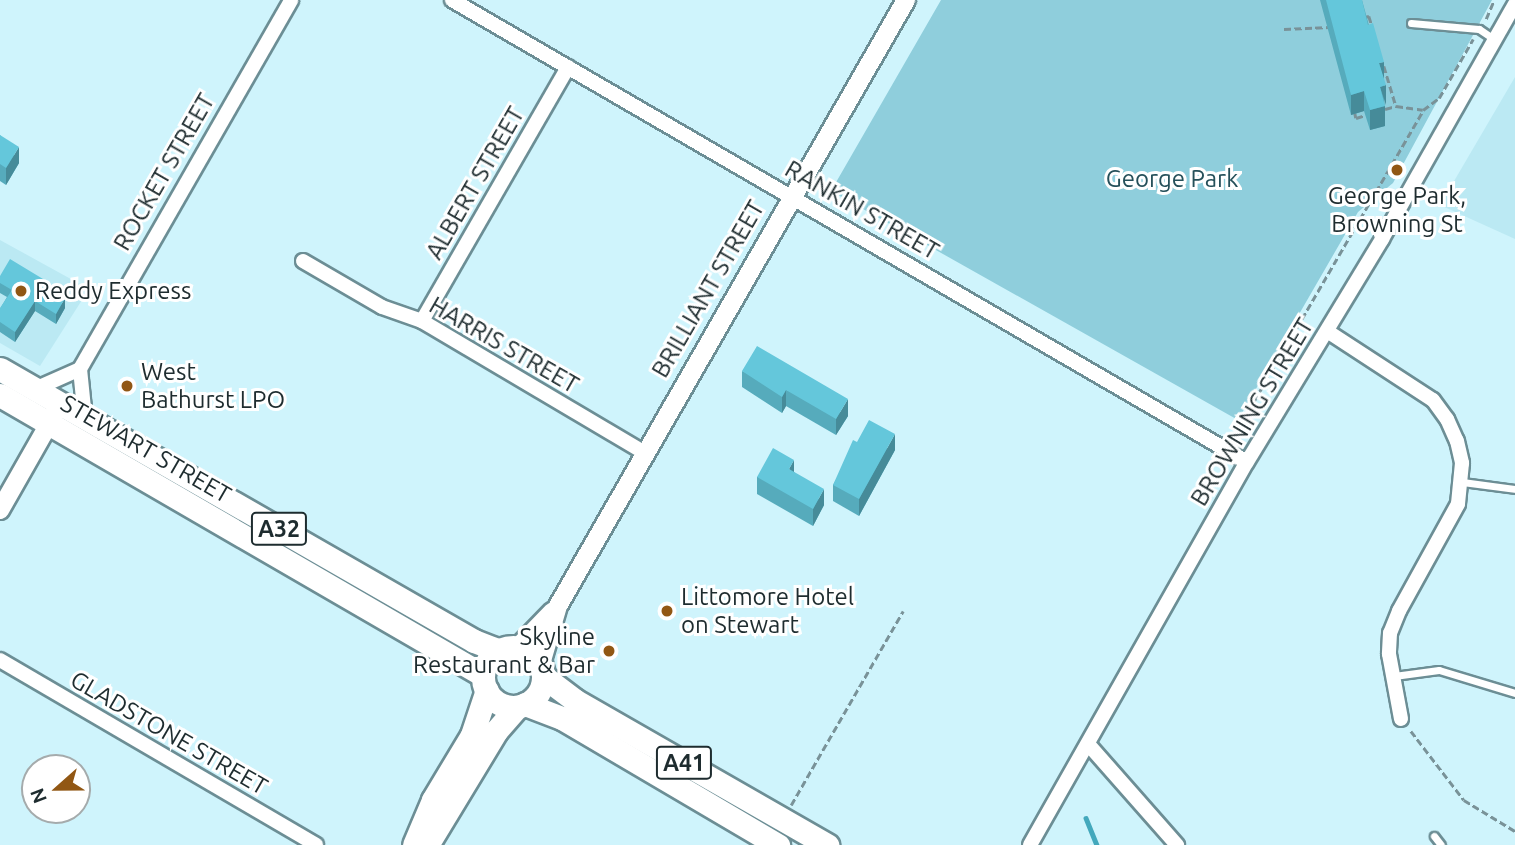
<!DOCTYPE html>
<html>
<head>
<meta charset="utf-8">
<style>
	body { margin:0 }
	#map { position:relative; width:1515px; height:845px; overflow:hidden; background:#cff4fc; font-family:Ubuntu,sans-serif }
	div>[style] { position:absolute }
	.built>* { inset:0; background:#bbe9f3 }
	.green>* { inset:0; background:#8fcedc }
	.stream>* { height:4.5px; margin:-2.25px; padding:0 2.25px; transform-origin:2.25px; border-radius:2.25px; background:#43a8bc }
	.path>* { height:2.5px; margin-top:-1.25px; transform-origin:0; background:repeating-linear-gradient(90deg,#799298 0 7px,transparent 0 10.5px) }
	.roads { filter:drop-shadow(2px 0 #6c8e95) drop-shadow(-2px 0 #6c8e95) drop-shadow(0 2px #6c8e95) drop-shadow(0 -2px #6c8e95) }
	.service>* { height:7px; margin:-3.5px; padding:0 3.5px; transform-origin:3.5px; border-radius:3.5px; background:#fff }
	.minor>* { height:14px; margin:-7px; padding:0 7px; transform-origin:7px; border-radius:7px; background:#fff }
	.tertiary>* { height:18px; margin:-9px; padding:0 9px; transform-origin:9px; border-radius:9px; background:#fff }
	.trunk>* { height:23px; margin:-11.5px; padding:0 11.5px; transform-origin:11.5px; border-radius:11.5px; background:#fff }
	.trunk>.ring { margin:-11.5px; padding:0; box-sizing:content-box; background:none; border:23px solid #fff; border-radius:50% }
	.wall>* { inset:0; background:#56abbc }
	.shaded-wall>* { inset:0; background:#468b99 }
	.building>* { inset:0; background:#64c7db }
	.dots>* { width:19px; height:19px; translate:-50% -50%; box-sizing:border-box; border:4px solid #fff; border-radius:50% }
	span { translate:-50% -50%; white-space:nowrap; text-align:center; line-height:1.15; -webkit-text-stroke:6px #fff; paint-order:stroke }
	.shield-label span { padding:2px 5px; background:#fff; border:2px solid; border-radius:5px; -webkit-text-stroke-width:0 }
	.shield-label { font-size:23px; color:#1e2c2f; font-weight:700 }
	.street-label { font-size:24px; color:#1e2c2f }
	.park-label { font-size:24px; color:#25505a }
	.poi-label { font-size:24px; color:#1e2c2f }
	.left { translate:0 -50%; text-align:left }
	.right { translate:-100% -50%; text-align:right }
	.north { position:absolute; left:21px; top:754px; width:70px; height:70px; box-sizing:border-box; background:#fff; border:2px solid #a5abac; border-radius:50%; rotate:249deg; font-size:19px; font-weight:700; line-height:28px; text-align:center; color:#1e2c2f }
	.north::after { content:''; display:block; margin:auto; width:24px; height:32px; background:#915714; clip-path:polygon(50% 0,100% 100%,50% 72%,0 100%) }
</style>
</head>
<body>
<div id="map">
	<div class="built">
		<i style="clip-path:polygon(1515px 77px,1515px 239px,1440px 205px)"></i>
		<i style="clip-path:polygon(0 240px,89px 289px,40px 366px,0 343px)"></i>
	</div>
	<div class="green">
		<i style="clip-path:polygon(941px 0,1492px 0,1393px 183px,1358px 212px,1238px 420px,831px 191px)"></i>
	</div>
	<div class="stream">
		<i style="left:1086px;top:818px;width:29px;rotate:68deg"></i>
	</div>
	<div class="path">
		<i style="left:1365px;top:17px;width:4px;rotate:-14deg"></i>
		<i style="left:1369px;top:16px;width:10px;rotate:73deg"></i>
		<i style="left:1486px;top:19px;width:21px;rotate:-67deg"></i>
		<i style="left:1284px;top:29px;width:46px;rotate:-2.5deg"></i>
		<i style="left:1384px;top:66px;width:42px;rotate:73.3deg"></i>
		<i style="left:1385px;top:109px;width:11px;rotate:-15deg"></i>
		<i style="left:1396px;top:106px;width:27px;rotate:8deg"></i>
		<i style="left:1355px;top:113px;width:5px;rotate:79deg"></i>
		<i style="left:1356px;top:118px;width:14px;rotate:-17deg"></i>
		<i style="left:1233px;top:437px;width:378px;rotate:-59.8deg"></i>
		<i style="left:1423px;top:110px;width:20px;rotate:-37deg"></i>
		<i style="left:1439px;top:98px;width:68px;rotate:-60deg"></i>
		<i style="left:1411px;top:731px;width:87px;rotate:52.5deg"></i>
		<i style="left:1464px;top:800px;width:60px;rotate:31.3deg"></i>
		<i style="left:791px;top:805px;width:224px;rotate:-60deg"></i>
	</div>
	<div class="roads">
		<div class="service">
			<i style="left:1411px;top:23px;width:68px;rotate:5deg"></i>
			<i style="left:1479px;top:29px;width:18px;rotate:34deg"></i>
			<i style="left:1462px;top:482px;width:53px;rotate:7.5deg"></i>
			<i style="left:1394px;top:676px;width:45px;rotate:-7.6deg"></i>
			<i style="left:1439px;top:670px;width:79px;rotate:16.8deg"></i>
			<i style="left:1434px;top:836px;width:11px;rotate:52deg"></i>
		</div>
		<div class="minor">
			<i style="left:452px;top:0;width:919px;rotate:30.16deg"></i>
			<i style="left:303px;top:261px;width:91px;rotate:30.2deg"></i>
			<i style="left:382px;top:307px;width:42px;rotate:19.3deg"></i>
			<i style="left:422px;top:321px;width:259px;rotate:30.6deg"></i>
			<i style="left:422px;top:321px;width:293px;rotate:-60.1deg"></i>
			<i style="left:1327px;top:331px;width:126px;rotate:33.1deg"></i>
			<i style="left:1433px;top:400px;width:24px;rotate:54deg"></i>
			<i style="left:1447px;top:419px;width:24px;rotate:66deg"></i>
			<i style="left:1457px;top:441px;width:23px;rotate:77deg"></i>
			<i style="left:1462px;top:463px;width:41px;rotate:95.6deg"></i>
			<i style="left:1458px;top:504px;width:122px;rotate:118.9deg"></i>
			<i style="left:1399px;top:611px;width:24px;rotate:112deg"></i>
			<i style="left:1390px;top:633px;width:21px;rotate:93deg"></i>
			<i style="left:1389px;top:654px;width:66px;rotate:79.5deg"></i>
			<i style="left:80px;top:369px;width:425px;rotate:-60.2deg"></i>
			<i style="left:35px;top:389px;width:49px;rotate:-24deg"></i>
			<i style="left:80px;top:369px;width:49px;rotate:84.2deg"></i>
			<i style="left:0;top:660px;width:366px;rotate:30.3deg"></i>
			<i style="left:1088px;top:744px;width:135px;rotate:48.6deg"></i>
			<i style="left:1030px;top:845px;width:440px;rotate:-60.5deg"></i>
			<i style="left:1247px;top:462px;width:261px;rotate:-58.8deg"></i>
			<i style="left:1382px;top:239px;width:270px;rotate:-60.5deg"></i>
		</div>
		<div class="tertiary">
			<i style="left:0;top:510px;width:112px;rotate:-60.4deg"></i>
			<i style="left:518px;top:647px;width:49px;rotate:-45.8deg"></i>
			<i style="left:541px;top:664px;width:60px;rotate:-73.7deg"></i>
			<i style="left:558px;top:606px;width:699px;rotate:-60.13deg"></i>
		</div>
		<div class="trunk">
			<i style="left:0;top:369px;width:546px;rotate:29.85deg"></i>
			<i style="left:474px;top:641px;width:26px;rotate:21deg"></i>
			<i style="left:0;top:395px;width:558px;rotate:30.1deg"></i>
			<i class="ring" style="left:483px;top:647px;width:37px;height:37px"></i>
			<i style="left:544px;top:677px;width:38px;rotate:37deg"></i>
			<i style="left:574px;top:700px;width:292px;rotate:29.8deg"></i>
			<i style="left:525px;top:704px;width:40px;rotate:21deg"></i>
			<i style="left:562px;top:718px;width:251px;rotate:30.5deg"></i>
			<i style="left:414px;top:845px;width:49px;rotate:-67.1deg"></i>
			<i style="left:433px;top:800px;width:76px;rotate:-59deg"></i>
			<i style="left:472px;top:735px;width:47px;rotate:-71.6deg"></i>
			<i style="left:427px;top:845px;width:133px;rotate:-58.8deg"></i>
			<i style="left:496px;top:731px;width:32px;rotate:-49deg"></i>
		</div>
	</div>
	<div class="wall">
		<i style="clip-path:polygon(1320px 0,1362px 0,1384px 80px,1385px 126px,1370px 130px,1364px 111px,1351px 115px)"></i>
		<i style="clip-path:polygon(0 135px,19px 163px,6px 185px,0 181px)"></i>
		<i style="clip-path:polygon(0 276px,43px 284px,65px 308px,56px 324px,35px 311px,15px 342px,0 332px,0 309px,7px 297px,0 293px)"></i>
		<i style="clip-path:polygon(742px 371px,848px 416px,836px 435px,786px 406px,782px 413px,742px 387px)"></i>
		<i style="clip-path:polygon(857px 442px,895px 450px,859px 516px,833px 501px,833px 485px)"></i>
		<i style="clip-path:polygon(794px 472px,824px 505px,813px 526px,757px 494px,757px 477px)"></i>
	</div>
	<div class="shaded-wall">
		<i style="clip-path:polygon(1384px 62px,1384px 81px,1379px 63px)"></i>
		<i style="clip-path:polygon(1386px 85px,1386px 105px,1380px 87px)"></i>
		<i style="clip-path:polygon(1364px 91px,1364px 111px,1351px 115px,1351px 95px)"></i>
		<i style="clip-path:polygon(1385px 106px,1385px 126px,1370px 130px,1370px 110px)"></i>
		<i style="clip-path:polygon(19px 147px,19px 163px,6px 185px,6px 168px)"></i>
		<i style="clip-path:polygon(65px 298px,65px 308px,56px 324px,56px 314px)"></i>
		<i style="clip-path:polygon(35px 301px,35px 311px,15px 342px,15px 332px)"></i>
		<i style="clip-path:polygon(786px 390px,786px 406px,782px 413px,782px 397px)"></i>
		<i style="clip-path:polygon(848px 399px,848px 416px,836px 435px,836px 419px)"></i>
		<i style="clip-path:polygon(895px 434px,895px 450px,859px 516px,859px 499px)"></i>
		<i style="clip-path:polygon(794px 460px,794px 477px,789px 469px)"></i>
		<i style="clip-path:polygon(824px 489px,824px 505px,813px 526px,813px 509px)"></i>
	</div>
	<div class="building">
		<i style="clip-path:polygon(1326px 0,1362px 0,1368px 25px,1373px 23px,1384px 62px,1379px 63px,1386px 85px,1380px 87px,1385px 106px,1370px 110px,1364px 91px,1351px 95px)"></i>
		<i style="clip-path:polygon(0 135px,19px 147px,6px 168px,0 164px)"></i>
		<i style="clip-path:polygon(10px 259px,43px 279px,40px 283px,65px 298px,56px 314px,35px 301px,15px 332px,0 322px,0 308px,12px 290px,0 283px,0 276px)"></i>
		<i style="clip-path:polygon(757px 346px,848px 399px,836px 419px,786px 390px,782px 397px,742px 371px)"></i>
		<i style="clip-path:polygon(869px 420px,895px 434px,859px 499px,833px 485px,853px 440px,857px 442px)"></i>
		<i style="clip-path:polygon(773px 448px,794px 460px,789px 469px,824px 489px,813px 509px,757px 477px)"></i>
	</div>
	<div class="dots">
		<i style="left:1397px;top:170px;background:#915714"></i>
		<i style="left:21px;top:291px;background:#915714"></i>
		<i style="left:127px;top:386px;background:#915714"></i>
		<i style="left:667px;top:611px;background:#915714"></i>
		<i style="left:609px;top:651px;background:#915714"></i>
	</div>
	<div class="shield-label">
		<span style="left:279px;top:529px">A32</span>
		<span style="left:684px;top:763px">A41</span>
	</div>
	<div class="street-label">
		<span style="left:164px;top:172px;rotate:-60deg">ROCKET STREET</span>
		<span style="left:475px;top:183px;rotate:-60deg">ALBERT STREET</span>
		<span style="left:862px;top:210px;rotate:30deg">RANKIN STREET</span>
		<span style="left:708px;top:289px;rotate:-60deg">BRILLIANT STREET</span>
		<span style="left:504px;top:345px;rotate:30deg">HARRIS STREET</span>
		<span style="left:1252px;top:412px;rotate:-59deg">BROWNING STREET</span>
		<span style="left:146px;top:449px;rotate:30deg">STEWART STREET</span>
		<span style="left:169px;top:733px;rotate:30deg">GLADSTONE STREET</span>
	</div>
	<div class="park-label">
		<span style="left:1172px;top:179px">George Park</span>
	</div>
	<div class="poi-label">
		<span style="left:1397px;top:210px">George Park,<br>Browning St</span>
		<span class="left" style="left:35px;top:291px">Reddy Express</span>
		<span class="left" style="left:141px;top:386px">West<br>Bathurst LPO</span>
		<span class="left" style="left:681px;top:611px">Littomore Hotel<br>on Stewart</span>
		<span class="right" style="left:595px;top:651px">Skyline<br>Restaurant &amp; Bar</span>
	</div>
	<div class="north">N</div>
</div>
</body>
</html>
